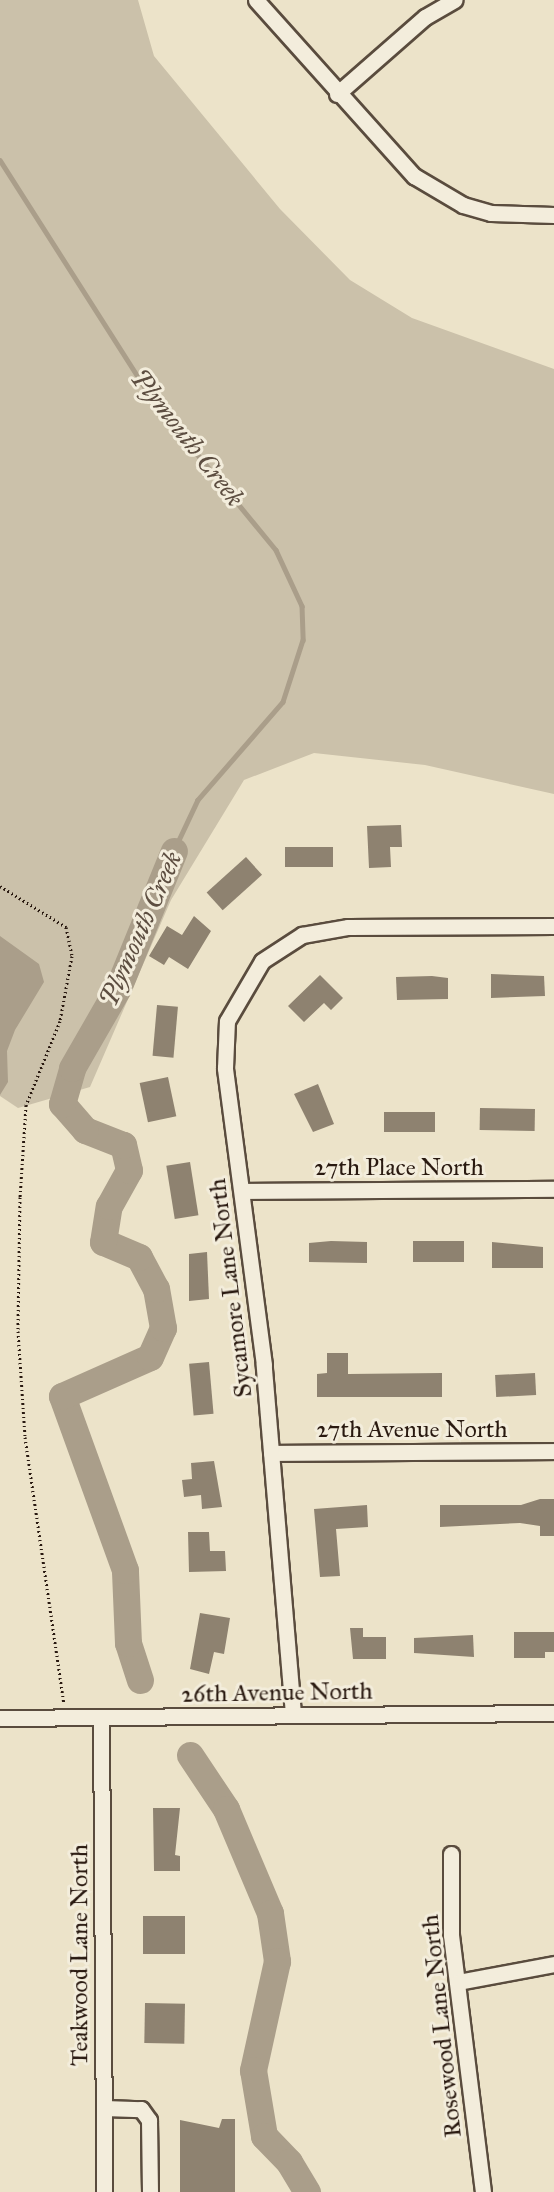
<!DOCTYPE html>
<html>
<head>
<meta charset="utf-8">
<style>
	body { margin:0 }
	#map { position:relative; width:554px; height:2192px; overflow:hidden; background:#ece3c9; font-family:"IM FELL Great Primer",serif }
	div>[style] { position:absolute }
	.green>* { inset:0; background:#cbc1aa }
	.water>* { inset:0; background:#aa9e8a }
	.stream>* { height:4.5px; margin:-2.25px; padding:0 2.25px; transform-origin:2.25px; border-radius:2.25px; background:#aa9e8a }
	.river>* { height:27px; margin:-13.5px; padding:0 13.5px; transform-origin:13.5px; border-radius:13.5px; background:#aa9e8a }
	.building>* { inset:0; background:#8e8270; transform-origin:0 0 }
	.path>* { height:3px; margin-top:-1.5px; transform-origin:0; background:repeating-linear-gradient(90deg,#291910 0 1.5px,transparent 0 4.5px) }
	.roads { filter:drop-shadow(2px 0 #5a4c3e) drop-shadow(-2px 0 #5a4c3e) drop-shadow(0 2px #5a4c3e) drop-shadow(0 -2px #5a4c3e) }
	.minor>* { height:15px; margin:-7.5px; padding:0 7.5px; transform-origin:7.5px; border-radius:7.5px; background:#f3eddc }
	span { translate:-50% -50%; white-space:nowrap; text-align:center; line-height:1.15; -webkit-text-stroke:6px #f3eddc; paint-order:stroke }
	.street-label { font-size:24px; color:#291910 }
	.water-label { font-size:26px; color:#5d4e41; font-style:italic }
</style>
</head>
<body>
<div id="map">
	<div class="green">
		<i style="clip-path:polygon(0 0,138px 0,154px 56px,280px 209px,350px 280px,412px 318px,554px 369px,554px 794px,425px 765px,314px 753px,244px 780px,171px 900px,90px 1087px,18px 1108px,0 1096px)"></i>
	</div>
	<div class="water">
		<i style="clip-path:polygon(0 936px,39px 964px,44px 982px,15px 1030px,7px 1051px,8px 1082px,0 1095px)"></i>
	</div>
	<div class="stream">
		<i style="left:0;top:160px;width:283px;rotate:57.5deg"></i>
		<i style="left:152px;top:399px;width:195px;rotate:50.6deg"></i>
		<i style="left:276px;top:550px;width:62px;rotate:65.1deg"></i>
		<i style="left:302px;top:606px;width:34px;rotate:88deg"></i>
		<i style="left:303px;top:640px;width:65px;rotate:107.9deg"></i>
		<i style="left:283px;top:702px;width:130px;rotate:130.9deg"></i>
		<i style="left:198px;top:800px;width:56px;rotate:115.2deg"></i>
	</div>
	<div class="river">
		<i style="left:140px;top:1680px;width:39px;rotate:-108deg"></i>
		<i style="left:128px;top:1643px;width:73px;rotate:-92.4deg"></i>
		<i style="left:125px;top:1570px;width:185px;rotate:-109.9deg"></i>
		<i style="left:62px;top:1396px;width:96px;rotate:-23.9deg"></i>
		<i style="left:150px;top:1357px;width:32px;rotate:-66deg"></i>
		<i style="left:163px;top:1328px;width:40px;rotate:-100deg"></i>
		<i style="left:156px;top:1289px;width:36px;rotate:-118deg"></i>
		<i style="left:139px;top:1257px;width:39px;rotate:-157deg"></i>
		<i style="left:103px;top:1242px;width:36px;rotate:-81deg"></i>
		<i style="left:109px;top:1206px;width:41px;rotate:-60.9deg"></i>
		<i style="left:129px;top:1170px;width:26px;rotate:-103deg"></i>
		<i style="left:123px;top:1145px;width:41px;rotate:-158.5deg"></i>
		<i style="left:85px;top:1130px;width:35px;rotate:-131deg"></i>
		<i style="left:62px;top:1104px;width:37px;rotate:-74deg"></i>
		<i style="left:72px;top:1068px;width:92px;rotate:-60.1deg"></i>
		<i style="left:118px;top:988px;width:148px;rotate:-67.8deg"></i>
		<i style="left:190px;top:1755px;width:65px;rotate:56.3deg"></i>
		<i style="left:226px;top:1809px;width:113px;rotate:67.1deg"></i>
		<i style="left:270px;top:1913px;width:49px;rotate:81.7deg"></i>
		<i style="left:277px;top:1961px;width:112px;rotate:102.4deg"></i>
		<i style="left:253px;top:2070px;width:67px;rotate:80.5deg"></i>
		<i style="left:264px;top:2136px;width:36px;rotate:46deg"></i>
		<i style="left:289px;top:2162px;width:35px;rotate:59deg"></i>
	</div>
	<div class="building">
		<i style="clip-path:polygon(401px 825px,402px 847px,390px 847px,391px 867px,369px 868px,367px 826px)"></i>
		<i style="left:285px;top:847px;width:48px;height:20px"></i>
		<i style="left:246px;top:857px;width:24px;height:53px;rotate:48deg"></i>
		<i style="clip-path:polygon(194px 916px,211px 931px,188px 969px,169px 957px,164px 965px,149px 956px,167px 926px,182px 935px)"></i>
		<i style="clip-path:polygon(491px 974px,544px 976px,545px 996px,491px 998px)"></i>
		<i style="clip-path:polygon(320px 975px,343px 998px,331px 1010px,324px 1003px,304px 1022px,288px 1006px)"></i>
		<i style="clip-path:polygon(432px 976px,448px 978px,448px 999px,397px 1000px,396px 977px)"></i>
		<i style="left:157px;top:1005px;width:21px;height:51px;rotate:5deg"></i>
		<i style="left:168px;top:1077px;width:40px;height:29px;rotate:78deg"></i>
		<i style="clip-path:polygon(318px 1084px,334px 1124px,313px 1132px,294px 1094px)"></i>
		<i style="left:480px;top:1108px;width:55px;height:22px;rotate:1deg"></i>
		<i style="left:384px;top:1112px;width:51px;height:20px"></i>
		<i style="left:190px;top:1162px;width:54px;height:24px;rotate:81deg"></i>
		<i style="clip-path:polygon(331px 1241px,367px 1242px,367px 1263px,309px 1262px,309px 1243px)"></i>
		<i style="left:413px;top:1241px;width:51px;height:21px"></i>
		<i style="clip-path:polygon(492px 1242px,543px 1247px,543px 1268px,492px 1268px)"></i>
		<i style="clip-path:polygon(207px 1252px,209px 1299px,189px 1301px,189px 1254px)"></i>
		<i style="clip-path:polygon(327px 1353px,348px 1353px,348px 1374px,442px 1373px,442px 1397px,317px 1397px,317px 1374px,327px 1373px)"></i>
		<i style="left:209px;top:1362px;width:52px;height:20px;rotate:85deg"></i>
		<i style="left:535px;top:1373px;width:22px;height:40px;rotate:87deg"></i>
		<i style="clip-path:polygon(214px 1461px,222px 1507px,202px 1509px,201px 1495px,184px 1497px,182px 1480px,192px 1479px,191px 1463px)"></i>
		<i style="clip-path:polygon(540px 1499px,554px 1499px,554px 1536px,540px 1536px,540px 1526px,520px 1523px,440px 1527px,440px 1505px,521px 1505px)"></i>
		<i style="clip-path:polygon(367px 1505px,368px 1527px,336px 1529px,340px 1576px,320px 1577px,314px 1509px)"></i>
		<i style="clip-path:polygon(188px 1532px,209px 1532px,210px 1551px,225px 1551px,226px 1571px,189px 1572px)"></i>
		<i style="clip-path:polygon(200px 1613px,230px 1618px,224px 1654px,214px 1652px,209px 1674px,190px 1669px)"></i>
		<i style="clip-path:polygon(350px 1628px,363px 1628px,363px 1637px,386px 1637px,386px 1659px,353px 1659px)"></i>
		<i style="clip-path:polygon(514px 1632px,554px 1632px,554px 1652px,545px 1652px,545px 1658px,514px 1658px)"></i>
		<i style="clip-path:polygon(473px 1635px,474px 1657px,414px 1653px,414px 1638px)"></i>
		<i style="clip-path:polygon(153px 1808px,180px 1808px,175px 1855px,180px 1856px,180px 1871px,154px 1871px)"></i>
		<i style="left:143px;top:1916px;width:42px;height:38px"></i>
		<i style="left:145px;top:2003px;width:40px;height:40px;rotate:1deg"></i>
		<i style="clip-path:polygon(222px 2119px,235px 2119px,235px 2192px,180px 2192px,180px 2120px,219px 2128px)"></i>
	</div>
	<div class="path">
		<i style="left:0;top:886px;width:78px;rotate:31.8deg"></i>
		<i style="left:66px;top:927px;width:30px;rotate:78deg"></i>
		<i style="left:72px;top:956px;width:66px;rotate:100.5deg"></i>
		<i style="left:60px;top:1021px;width:91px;rotate:112deg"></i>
		<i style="left:26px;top:1105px;width:92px;rotate:93.7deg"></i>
		<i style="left:20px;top:1197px;width:134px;rotate:90.9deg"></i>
		<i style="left:18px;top:1331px;width:106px;rotate:86.2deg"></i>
		<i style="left:25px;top:1437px;width:269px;rotate:81.7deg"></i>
	</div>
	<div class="roads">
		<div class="minor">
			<i style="left:256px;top:0;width:237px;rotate:48.1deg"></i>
			<i style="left:414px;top:176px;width:57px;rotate:30.6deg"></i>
			<i style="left:463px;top:205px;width:29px;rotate:16deg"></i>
			<i style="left:491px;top:213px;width:63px;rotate:1.8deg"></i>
			<i style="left:337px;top:94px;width:117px;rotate:-41.2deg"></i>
			<i style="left:425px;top:17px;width:34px;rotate:-30deg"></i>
			<i style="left:244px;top:1191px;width:310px;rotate:-0.4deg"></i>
			<i style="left:271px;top:1453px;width:283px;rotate:-0.4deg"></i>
			<i style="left:293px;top:1714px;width:350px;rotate:-94.8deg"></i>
			<i style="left:264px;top:1365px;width:300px;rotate:-97.5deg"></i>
			<i style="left:225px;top:1068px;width:47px;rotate:-87.6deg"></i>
			<i style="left:227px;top:1021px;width:69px;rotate:-59.7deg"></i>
			<i style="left:262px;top:961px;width:48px;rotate:-33deg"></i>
			<i style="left:302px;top:935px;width:47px;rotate:-9.9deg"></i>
			<i style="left:348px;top:927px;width:206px;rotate:-0.3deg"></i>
			<i style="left:101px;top:1717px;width:475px;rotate:89.6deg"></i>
			<i style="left:0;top:1718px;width:554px;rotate:-0.52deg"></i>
			<i style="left:451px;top:1854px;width:81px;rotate:90deg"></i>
			<i style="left:451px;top:1935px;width:259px;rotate:82.9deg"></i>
			<i style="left:458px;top:1982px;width:98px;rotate:-10.6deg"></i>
			<i style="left:104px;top:2108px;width:37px;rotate:2deg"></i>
			<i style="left:141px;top:2109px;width:14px;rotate:54deg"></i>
			<i style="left:149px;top:2120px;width:72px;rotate:89.2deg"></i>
		</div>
	</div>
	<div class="street-label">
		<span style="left:399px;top:1168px">27th Place North</span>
		<span style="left:231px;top:1288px;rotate:-97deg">Sycamore Lane North</span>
		<span style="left:412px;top:1430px">27th Avenue North</span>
		<span style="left:277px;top:1693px;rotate:-1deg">26th Avenue North</span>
		<span style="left:80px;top:1955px;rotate:-90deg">Teakwood Lane North</span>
		<span style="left:442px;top:2026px;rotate:-96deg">Rosewood Lane North</span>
	</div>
	<div class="water-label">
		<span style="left:187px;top:438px;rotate:52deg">Plymouth Creek</span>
		<span style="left:141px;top:929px;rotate:-66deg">Plymouth Creek</span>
	</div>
</div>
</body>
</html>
